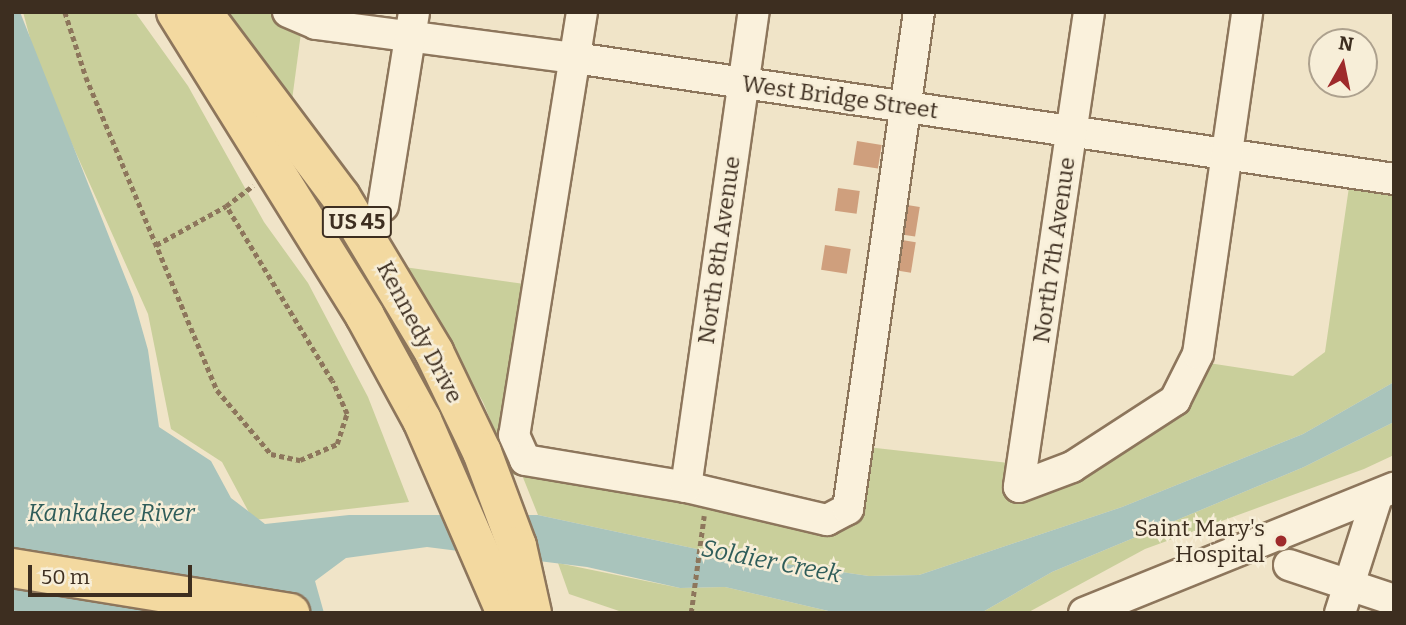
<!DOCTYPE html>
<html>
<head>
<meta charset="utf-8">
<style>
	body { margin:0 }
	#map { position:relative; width:1406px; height:625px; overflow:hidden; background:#f0e4c8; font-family:Bitter,serif }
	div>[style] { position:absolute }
	.green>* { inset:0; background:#c9cf9b }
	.water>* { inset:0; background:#a9c4bc }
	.building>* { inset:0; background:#cf9f7d; transform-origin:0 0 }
	.path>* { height:4.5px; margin-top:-2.25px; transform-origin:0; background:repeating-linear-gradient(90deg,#8d765c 0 5px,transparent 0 8.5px) }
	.roads { filter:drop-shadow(2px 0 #8d765c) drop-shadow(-2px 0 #8d765c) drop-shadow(0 2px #8d765c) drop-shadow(0 -2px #8d765c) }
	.minor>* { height:30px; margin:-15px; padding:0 15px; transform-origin:15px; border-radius:15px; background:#faf1dc }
	.major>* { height:38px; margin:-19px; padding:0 19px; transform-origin:19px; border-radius:19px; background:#f3d9a0 }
	.dots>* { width:19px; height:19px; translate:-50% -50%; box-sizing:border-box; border:4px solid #f7eed8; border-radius:50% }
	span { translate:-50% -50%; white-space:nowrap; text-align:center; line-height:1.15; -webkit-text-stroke:5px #f7eed8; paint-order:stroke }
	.shield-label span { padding:2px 5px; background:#f7eed8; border:2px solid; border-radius:5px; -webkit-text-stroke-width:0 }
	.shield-label { font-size:21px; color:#3d2e20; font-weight:700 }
	.street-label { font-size:23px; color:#3d2e20 }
	.poi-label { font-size:23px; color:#3d2e20 }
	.right { translate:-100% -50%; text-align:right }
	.water-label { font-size:24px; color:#2f5d5a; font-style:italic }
	.frame { position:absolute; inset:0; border:14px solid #3d2e20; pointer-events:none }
	.north { position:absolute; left:1308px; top:28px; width:70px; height:70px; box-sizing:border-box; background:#f7eed8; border:2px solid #ada18e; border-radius:50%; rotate:9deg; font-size:19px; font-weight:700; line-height:28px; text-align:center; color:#3d2e20 }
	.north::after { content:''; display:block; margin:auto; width:24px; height:32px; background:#9e2a2b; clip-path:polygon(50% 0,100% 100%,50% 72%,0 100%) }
	.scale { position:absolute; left:28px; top:565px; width:164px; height:32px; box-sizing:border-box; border:4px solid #3d2e20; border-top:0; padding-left:9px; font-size:21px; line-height:24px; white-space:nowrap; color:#3d2e20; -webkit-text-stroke:5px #f7eed8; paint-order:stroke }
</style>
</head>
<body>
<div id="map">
	<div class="green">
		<i style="clip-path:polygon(23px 12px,135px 12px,188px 86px,264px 222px,308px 283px,368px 397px,409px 502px,253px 520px,222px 462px,171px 429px,148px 314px,38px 68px)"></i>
		<i style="clip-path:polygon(228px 12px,270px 12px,301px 33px,292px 100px)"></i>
		<i style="clip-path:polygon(1349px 187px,1394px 193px,1394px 382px,1303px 434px,1122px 507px,919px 575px,869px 576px,725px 555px,538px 515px,522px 475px,513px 475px,483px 402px,404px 267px,532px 285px,514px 456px,828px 525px,867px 447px,1009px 463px,1005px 493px,1016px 498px,1202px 362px,1293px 376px,1325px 352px)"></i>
		<i style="clip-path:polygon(1394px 422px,1394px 455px,1364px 469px,1145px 549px,1027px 613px,981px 613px,1052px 572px,1304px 467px)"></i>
		<i style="clip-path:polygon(558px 563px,680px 588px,725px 587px,837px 613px,625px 613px,569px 594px)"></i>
	</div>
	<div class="water">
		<i style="clip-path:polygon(12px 12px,20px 12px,133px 297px,148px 350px,159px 427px,211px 461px,231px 498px,265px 524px,349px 515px,538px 515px,725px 555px,869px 576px,919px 575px,1122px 507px,1303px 434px,1394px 382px,1394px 422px,1304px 467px,1052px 572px,981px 613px,837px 613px,725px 587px,680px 588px,587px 567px,427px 547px,346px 558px,315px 581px,324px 613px,12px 613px)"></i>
	</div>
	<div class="building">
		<i style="left:857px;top:141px;width:25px;height:24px;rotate:9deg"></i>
		<i style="left:838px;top:188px;width:22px;height:23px;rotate:8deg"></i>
		<i style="left:901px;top:204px;width:19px;height:30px;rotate:9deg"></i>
		<i style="left:896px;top:239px;width:20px;height:31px;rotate:9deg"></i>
		<i style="left:825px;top:245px;width:26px;height:25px;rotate:9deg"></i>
	</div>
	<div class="path">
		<i style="left:65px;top:12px;width:68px;rotate:72.1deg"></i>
		<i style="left:86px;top:77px;width:339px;rotate:67.3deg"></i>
		<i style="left:217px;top:390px;width:84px;rotate:49.8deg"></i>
		<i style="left:271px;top:454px;width:30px;rotate:12deg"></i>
		<i style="left:300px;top:460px;width:40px;rotate:-23.4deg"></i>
		<i style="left:337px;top:444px;width:32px;rotate:-72deg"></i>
		<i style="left:347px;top:414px;width:36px;rotate:-114deg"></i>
		<i style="left:332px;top:381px;width:205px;rotate:-121.2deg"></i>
		<i style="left:226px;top:206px;width:34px;rotate:-37deg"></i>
		<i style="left:156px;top:245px;width:80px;rotate:-29.1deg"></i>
		<i style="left:691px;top:613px;width:98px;rotate:-82.4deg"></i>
	</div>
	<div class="roads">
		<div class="minor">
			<i style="left:288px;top:12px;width:30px;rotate:23deg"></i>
			<i style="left:316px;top:24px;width:261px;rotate:7.5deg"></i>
			<i style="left:575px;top:58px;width:828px;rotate:8.4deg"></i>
			<i style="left:582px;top:12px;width:428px;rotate:99.1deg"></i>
			<i style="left:514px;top:435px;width:27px;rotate:66deg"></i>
			<i style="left:525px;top:460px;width:163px;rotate:9.5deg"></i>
			<i style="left:686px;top:487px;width:145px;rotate:13.2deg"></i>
			<i style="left:827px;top:520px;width:24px;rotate:-28deg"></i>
			<i style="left:848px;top:509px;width:502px;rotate:-81.87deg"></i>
			<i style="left:1089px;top:12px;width:480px;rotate:98.4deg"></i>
			<i style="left:1019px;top:487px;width:57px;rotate:-20.7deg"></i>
			<i style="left:1072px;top:467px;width:123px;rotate:-33deg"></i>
			<i style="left:1175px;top:400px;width:51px;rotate:-63.4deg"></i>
			<i style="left:1198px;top:354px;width:345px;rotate:-81.8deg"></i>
			<i style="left:383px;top:206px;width:196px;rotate:-80.9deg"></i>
			<i style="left:686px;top:487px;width:480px;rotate:-81.9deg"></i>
			<i style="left:1289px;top:565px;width:111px;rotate:18.4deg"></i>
			<i style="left:1084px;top:613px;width:334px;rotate:-22deg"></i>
			<i style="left:1340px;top:613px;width:122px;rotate:-72.3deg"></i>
		</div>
		<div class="major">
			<i style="left:176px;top:12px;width:358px;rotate:58.1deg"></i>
			<i style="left:365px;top:316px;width:119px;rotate:61.3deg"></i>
			<i style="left:422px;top:420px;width:210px;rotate:66.5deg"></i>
			<i style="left:202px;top:12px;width:231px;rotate:53.1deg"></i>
			<i style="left:341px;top:197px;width:181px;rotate:59deg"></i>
			<i style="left:434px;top:352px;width:111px;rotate:64.4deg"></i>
			<i style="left:482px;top:452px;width:100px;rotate:69.6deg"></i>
			<i style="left:517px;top:546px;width:69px;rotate:77.4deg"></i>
			<i style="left:12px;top:568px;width:282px;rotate:9.2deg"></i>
		</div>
	</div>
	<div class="dots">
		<i style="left:1281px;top:541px;background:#9e2a2b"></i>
	</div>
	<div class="shield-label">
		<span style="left:357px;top:222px">US 45</span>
	</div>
	<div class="street-label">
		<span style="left:840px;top:97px;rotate:8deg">West Bridge Street</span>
		<span style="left:719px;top:250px;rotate:-82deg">North 8th Avenue</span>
		<span style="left:1054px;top:250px;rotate:-82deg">North 7th Avenue</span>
		<span style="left:420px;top:332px;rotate:62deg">Kennedy Drive</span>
	</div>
	<div class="poi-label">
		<span class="right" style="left:1265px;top:541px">Saint Mary's<br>Hospital</span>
	</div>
	<div class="water-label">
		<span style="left:111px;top:514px">Kankakee River</span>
		<span style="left:771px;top:562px;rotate:11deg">Soldier Creek</span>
	</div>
	<div class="frame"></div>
	<div class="north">N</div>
	<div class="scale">50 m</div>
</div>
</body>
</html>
